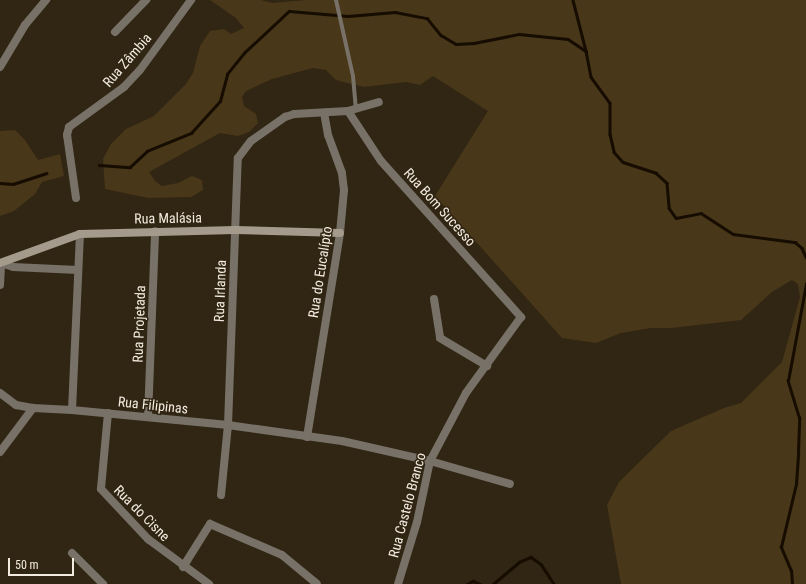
<!DOCTYPE html>
<html>
<head>
<meta charset="utf-8">
<style>
	body { margin:0 }
	#map { position:relative; width:806px; height:584px; overflow:hidden; background:#312613; font-family:"Roboto Condensed",sans-serif }
	div>[style] { position:absolute }
	.green>* { inset:0; background:#483718 }
	.stream>* { height:2.5px; margin:-1.25px; padding:0 1.25px; transform-origin:1.25px; border-radius:1.25px; background:#160c00 }
	.lane>* { height:4px; margin:-2px; padding:0 2px; transform-origin:2px; border-radius:2px; background:#777168 }
	.street>* { height:8px; margin:-4px; padding:0 4px; transform-origin:4px; border-radius:4px; background:#777168 }
	.secondary>* { height:8px; margin:-4px; padding:0 4px; transform-origin:4px; border-radius:4px; background:#a49b8c }
	span { translate:-50% -50%; white-space:nowrap; text-align:center; line-height:1.15; -webkit-text-stroke:3px #312613; paint-order:stroke }
	.street-label { font-size:14px; color:#f3ebe0 }
	.scale { position:absolute; left:8px; top:558px; width:66px; height:18px; box-sizing:border-box; border:2px solid #f3ebe0; border-top:0; padding-left:5px; font-size:12px; line-height:14px; white-space:nowrap; color:#f3ebe0; -webkit-text-stroke:3px #312613; paint-order:stroke }
</style>
</head>
<body>
<div id="map">
	<div class="green">
		<i style="clip-path:polygon(210px 0,261px 0,272px 3px,307px 0,806px 0,806px 584px,621px 584px,607px 505px,619px 482px,671px 431px,724px 408px,741px 403px,782px 362px,800px 297px,798px 284px,792px 280px,772px 292px,741px 320px,671px 328px,651px 328px,621px 333px,596px 343px,562px 338px,435px 196px,488px 111px,433px 76px,420px 85px,406px 82px,364px 87px,336px 80px,326px 70px,313px 68px,272px 79px,246px 91px,242px 97px,244px 106px,256px 114px,258px 123px,249px 132px,238px 136px,220px 133px,149px 172px,155px 181px,162px 186px,178px 183px,192px 176px,202px 180px,203px 190px,191px 197px,148px 198px,105px 189px,103px 159px,111px 144px,126px 129px,154px 116px,185px 85px,193px 73px,200px 46px,210px 31px,224px 29px,231px 34px,244px 28px,236px 18px)"></i>
		<i style="clip-path:polygon(15px 130px,25px 140px,38px 160px,60px 154px,64px 176px,42px 182px,35px 194px,14px 211px,0 216px,0 131px)"></i>
	</div>
	<div class="stream">
		<i style="left:573px;top:0;width:53px;rotate:75.7deg"></i>
		<i style="left:99px;top:165px;width:31px;rotate:4deg"></i>
		<i style="left:130px;top:167px;width:23px;rotate:-43deg"></i>
		<i style="left:147px;top:151px;width:48px;rotate:-22.2deg"></i>
		<i style="left:191px;top:133px;width:43px;rotate:-47.8deg"></i>
		<i style="left:220px;top:101px;width:28px;rotate:-75deg"></i>
		<i style="left:227px;top:74px;width:28px;rotate:-51deg"></i>
		<i style="left:245px;top:52px;width:60px;rotate:-43deg"></i>
		<i style="left:289px;top:11px;width:59px;rotate:4.8deg"></i>
		<i style="left:348px;top:16px;width:47px;rotate:-4.9deg"></i>
		<i style="left:395px;top:12px;width:33px;rotate:11deg"></i>
		<i style="left:427px;top:18px;width:22px;rotate:51deg"></i>
		<i style="left:441px;top:35px;width:17px;rotate:31deg"></i>
		<i style="left:456px;top:44px;width:18px;rotate:-3deg"></i>
		<i style="left:474px;top:43px;width:46px;rotate:-11.3deg"></i>
		<i style="left:519px;top:34px;width:49px;rotate:5.8deg"></i>
		<i style="left:568px;top:39px;width:22px;rotate:34deg"></i>
		<i style="left:586px;top:51px;width:26px;rotate:79deg"></i>
		<i style="left:591px;top:77px;width:32px;rotate:54deg"></i>
		<i style="left:610px;top:103px;width:31px;rotate:90deg"></i>
		<i style="left:610px;top:134px;width:18px;rotate:77deg"></i>
		<i style="left:614px;top:152px;width:13px;rotate:48deg"></i>
		<i style="left:623px;top:162px;width:35px;rotate:18deg"></i>
		<i style="left:656px;top:173px;width:15px;rotate:42deg"></i>
		<i style="left:667px;top:183px;width:25px;rotate:85deg"></i>
		<i style="left:669px;top:208px;width:12px;rotate:55deg"></i>
		<i style="left:676px;top:218px;width:25px;rotate:-11deg"></i>
		<i style="left:701px;top:213px;width:38px;rotate:33deg"></i>
		<i style="left:733px;top:234px;width:63px;rotate:7.4deg"></i>
		<i style="left:795px;top:242px;width:9px;rotate:41deg"></i>
		<i style="left:802px;top:248px;width:10px;rotate:66deg"></i>
		<i style="left:0;top:183px;width:13px;rotate:4deg"></i>
		<i style="left:13px;top:184px;width:35px;rotate:-18deg"></i>
		<i style="left:467px;top:584px;width:7px;rotate:-27deg"></i>
		<i style="left:473px;top:581px;width:8px;rotate:23deg"></i>
		<i style="left:493px;top:584px;width:34px;rotate:-40deg"></i>
		<i style="left:519px;top:562px;width:13px;rotate:-23deg"></i>
		<i style="left:531px;top:557px;width:12px;rotate:35deg"></i>
		<i style="left:541px;top:564px;width:24px;rotate:57deg"></i>
		<i style="left:792px;top:584px;width:13px;rotate:-94deg"></i>
		<i style="left:791px;top:571px;width:26px;rotate:-113deg"></i>
		<i style="left:781px;top:547px;width:65px;rotate:-76.6deg"></i>
		<i style="left:796px;top:484px;width:31px;rotate:-86deg"></i>
		<i style="left:798px;top:453px;width:35px;rotate:-88deg"></i>
		<i style="left:799px;top:418px;width:39px;rotate:-107deg"></i>
		<i style="left:788px;top:381px;width:99px;rotate:-79.5deg"></i>
	</div>
	<div class="lane">
		<i style="left:336px;top:0;width:78px;rotate:77.4deg"></i>
		<i style="left:353px;top:76px;width:33px;rotate:85deg"></i>
	</div>
	<div class="street">
		<i style="left:115px;top:32px;width:45px;rotate:-45.9deg"></i>
		<i style="left:0;top:67px;width:49px;rotate:-59.2deg"></i>
		<i style="left:25px;top:25px;width:33px;rotate:-50deg"></i>
		<i style="left:348px;top:111px;width:60px;rotate:56.6deg"></i>
		<i style="left:381px;top:161px;width:210px;rotate:48.1deg"></i>
		<i style="left:521px;top:317px;width:94px;rotate:125.9deg"></i>
		<i style="left:466px;top:393px;width:77px;rotate:117.9deg"></i>
		<i style="left:430px;top:461px;width:62px;rotate:102deg"></i>
		<i style="left:417px;top:522px;width:65px;rotate:107deg"></i>
		<i style="left:76px;top:198px;width:64px;rotate:-98.1deg"></i>
		<i style="left:67px;top:135px;width:8px;rotate:-76deg"></i>
		<i style="left:69px;top:127px;width:68px;rotate:-36deg"></i>
		<i style="left:124px;top:87px;width:23px;rotate:-47deg"></i>
		<i style="left:140px;top:70px;width:87px;rotate:-53.9deg"></i>
		<i style="left:0;top:285px;width:22px;rotate:-87deg"></i>
		<i style="left:1px;top:263px;width:13px;rotate:18deg"></i>
		<i style="left:13px;top:267px;width:65px;rotate:2.6deg"></i>
		<i style="left:434px;top:299px;width:39px;rotate:81deg"></i>
		<i style="left:440px;top:338px;width:55px;rotate:30.8deg"></i>
		<i style="left:0;top:393px;width:20px;rotate:37deg"></i>
		<i style="left:16px;top:405px;width:17px;rotate:10deg"></i>
		<i style="left:33px;top:408px;width:39px;rotate:3deg"></i>
		<i style="left:72px;top:410px;width:157px;rotate:5.5deg"></i>
		<i style="left:228px;top:425px;width:115px;rotate:8deg"></i>
		<i style="left:342px;top:441px;width:90px;rotate:12.8deg"></i>
		<i style="left:430px;top:461px;width:83px;rotate:16deg"></i>
		<i style="left:72px;top:410px;width:176px;rotate:-87.4deg"></i>
		<i style="left:108px;top:413px;width:76px;rotate:95.3deg"></i>
		<i style="left:101px;top:489px;width:69px;rotate:46.8deg"></i>
		<i style="left:148px;top:539px;width:76px;rotate:36.4deg"></i>
		<i style="left:148px;top:417px;width:186px;rotate:-87.8deg"></i>
		<i style="left:307px;top:437px;width:207px;rotate:-80.8deg"></i>
		<i style="left:340px;top:233px;width:43px;rotate:-84.7deg"></i>
		<i style="left:344px;top:190px;width:17px;rotate:-97deg"></i>
		<i style="left:342px;top:173px;width:40px;rotate:-110.2deg"></i>
		<i style="left:328px;top:135px;width:22px;rotate:-100deg"></i>
		<i style="left:0;top:452px;width:55px;rotate:-53.1deg"></i>
		<i style="left:221px;top:495px;width:70px;rotate:-84.3deg"></i>
		<i style="left:228px;top:425px;width:267px;rotate:-87.9deg"></i>
		<i style="left:238px;top:158px;width:21px;rotate:-53deg"></i>
		<i style="left:251px;top:141px;width:42px;rotate:-35.2deg"></i>
		<i style="left:285px;top:117px;width:9px;rotate:-18deg"></i>
		<i style="left:294px;top:114px;width:54px;rotate:-3.2deg"></i>
		<i style="left:348px;top:111px;width:32px;rotate:-16deg"></i>
		<i style="left:72px;top:553px;width:44px;rotate:45deg"></i>
		<i style="left:183px;top:567px;width:51px;rotate:-57.9deg"></i>
		<i style="left:210px;top:524px;width:78px;rotate:23.3deg"></i>
		<i style="left:282px;top:555px;width:45px;rotate:39.6deg"></i>
	</div>
	<div class="secondary">
		<i style="left:0;top:263px;width:85px;rotate:-19.9deg"></i>
		<i style="left:80px;top:234px;width:155px;rotate:-1.5deg"></i>
		<i style="left:235px;top:230px;width:105px;rotate:1.6deg"></i>
	</div>
	<div class="street-label">
		<span style="left:127px;top:60px;rotate:-49deg">Rua Zâmbia</span>
		<span style="left:440px;top:207px;rotate:48deg">Rua Bom Sucesso</span>
		<span style="left:168px;top:218px;rotate:-1deg">Rua Malásia</span>
		<span style="left:320px;top:272px;rotate:-81deg">Rua do Eucalípto</span>
		<span style="left:220px;top:291px;rotate:-88deg">Rua Irlanda</span>
		<span style="left:139px;top:324px;rotate:-88deg">Rua Projetada</span>
		<span style="left:153px;top:405px;rotate:6deg">Rua Filipinas</span>
		<span style="left:407px;top:505px;rotate:-75deg">Rua Castelo Branco</span>
		<span style="left:142px;top:513px;rotate:45deg">Rua do Cisne</span>
	</div>
	<div class="scale">50 m</div>
</div>
</body>
</html>
